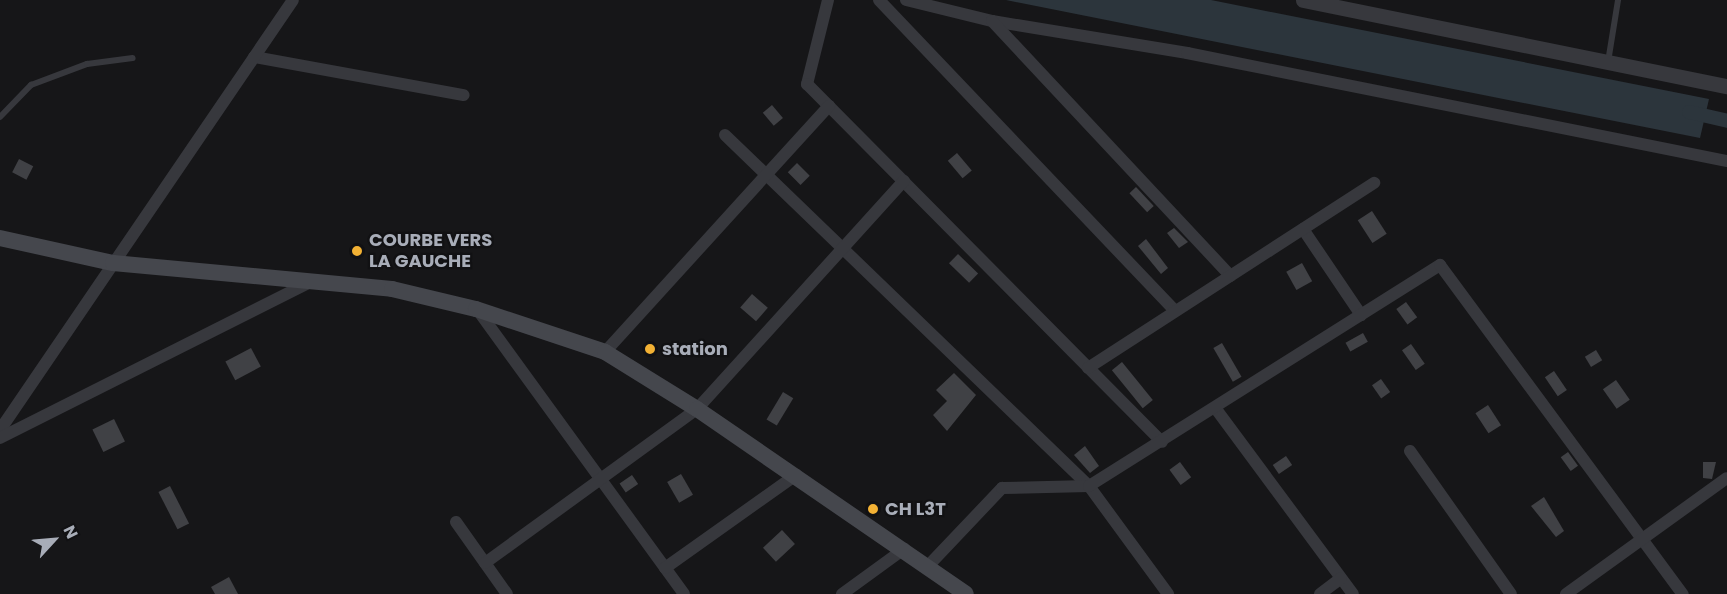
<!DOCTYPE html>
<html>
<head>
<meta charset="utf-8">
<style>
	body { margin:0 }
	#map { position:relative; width:1727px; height:594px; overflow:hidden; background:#161618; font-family:Poppins,sans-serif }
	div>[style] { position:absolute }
	.water>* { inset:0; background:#2c353c }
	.canal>* { height:14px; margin:-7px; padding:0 7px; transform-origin:7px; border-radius:7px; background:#2c353c }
	.building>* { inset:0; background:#404145; transform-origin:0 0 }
	.service>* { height:6px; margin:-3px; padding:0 3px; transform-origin:3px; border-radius:3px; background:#37383d }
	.minor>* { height:12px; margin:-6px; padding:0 6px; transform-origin:6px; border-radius:6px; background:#37383d }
	.tertiary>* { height:15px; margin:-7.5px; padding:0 7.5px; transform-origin:7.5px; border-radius:7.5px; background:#37383d }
	.secondary>* { height:16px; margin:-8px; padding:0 8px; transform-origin:8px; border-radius:8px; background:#45474d }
	.dots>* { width:16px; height:16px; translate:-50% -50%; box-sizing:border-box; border:3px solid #111113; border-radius:50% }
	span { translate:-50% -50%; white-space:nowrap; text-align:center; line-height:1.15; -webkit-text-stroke:4.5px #111113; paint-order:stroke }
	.poi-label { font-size:18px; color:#a8adb8; font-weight:700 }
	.left { translate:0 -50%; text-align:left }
	.north { position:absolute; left:24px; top:510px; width:60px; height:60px; -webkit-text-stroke:4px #111113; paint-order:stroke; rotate:64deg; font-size:16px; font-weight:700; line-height:24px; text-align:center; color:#a8adb8 }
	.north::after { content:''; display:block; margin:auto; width:21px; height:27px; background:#a8adb8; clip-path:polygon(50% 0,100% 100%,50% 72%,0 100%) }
</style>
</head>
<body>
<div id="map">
	<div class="water">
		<i style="clip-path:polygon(1006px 0,1211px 0,1709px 99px,1700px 138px)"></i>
	</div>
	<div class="canal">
		<i style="left:1689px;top:112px;width:39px;rotate:13deg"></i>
	</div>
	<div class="building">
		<i style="left:772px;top:105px;width:17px;height:12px;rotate:50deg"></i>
		<i style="left:957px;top:153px;width:23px;height:12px;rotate:50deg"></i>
		<i style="left:19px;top:159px;width:16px;height:15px;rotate:27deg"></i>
		<i style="left:797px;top:163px;width:18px;height:13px;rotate:45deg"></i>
		<i style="left:1136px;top:187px;width:26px;height:9px;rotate:47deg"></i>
		<i style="left:1372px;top:211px;width:27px;height:17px;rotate:57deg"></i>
		<i style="clip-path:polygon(1174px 228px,1188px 242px,1179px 248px,1167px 233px)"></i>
		<i style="clip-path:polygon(1146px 239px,1168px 268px,1161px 274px,1138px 246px)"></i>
		<i style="left:958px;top:254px;width:28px;height:13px;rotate:44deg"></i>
		<i style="left:1302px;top:263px;width:21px;height:18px;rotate:61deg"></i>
		<i style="left:752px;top:294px;width:21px;height:18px;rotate:41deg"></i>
		<i style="left:1406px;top:302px;width:19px;height:12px;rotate:54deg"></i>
		<i style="left:1363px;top:333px;width:10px;height:20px;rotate:61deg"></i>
		<i style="left:1222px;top:343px;width:39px;height:10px;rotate:60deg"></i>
		<i style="left:1411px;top:344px;width:24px;height:11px;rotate:55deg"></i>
		<i style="left:251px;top:348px;width:21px;height:29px;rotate:62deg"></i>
		<i style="left:1596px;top:350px;width:12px;height:13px;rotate:59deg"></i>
		<i style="left:1122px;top:362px;width:49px;height:13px;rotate:51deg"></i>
		<i style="left:1554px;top:371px;width:23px;height:11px;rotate:56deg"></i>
		<i style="clip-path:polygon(954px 373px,976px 395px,947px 431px,933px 415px,947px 401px,936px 390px)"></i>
		<i style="left:1381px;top:379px;width:16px;height:11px;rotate:55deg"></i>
		<i style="left:1616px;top:380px;width:24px;height:16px;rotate:55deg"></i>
		<i style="left:783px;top:392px;width:12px;height:32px;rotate:31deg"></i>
		<i style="left:1488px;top:405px;width:24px;height:15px;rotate:57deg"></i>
		<i style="left:114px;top:419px;width:25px;height:24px;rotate:64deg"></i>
		<i style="clip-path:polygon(1085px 446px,1099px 466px,1090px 473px,1074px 455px)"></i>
		<i style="left:1568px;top:452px;width:17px;height:9px;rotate:54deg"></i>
		<i style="left:1286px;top:456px;width:11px;height:16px;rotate:56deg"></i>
		<i style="left:1180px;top:462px;width:19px;height:13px;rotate:54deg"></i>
		<i style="clip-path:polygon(1703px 462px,1716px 462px,1712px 479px,1703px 478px)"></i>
		<i style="left:681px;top:474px;width:24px;height:16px;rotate:60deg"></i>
		<i style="left:632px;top:475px;width:11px;height:15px;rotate:56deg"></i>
		<i style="left:170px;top:486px;width:42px;height:13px;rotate:63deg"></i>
		<i style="clip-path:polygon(1544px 497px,1564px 531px,1556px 537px,1531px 506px)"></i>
		<i style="left:782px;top:530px;width:19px;height:26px;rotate:47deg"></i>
		<i style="clip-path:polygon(229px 577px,238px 594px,215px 594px,211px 587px)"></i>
	</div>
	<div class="service">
		<i style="left:1608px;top:62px;width:63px;rotate:-80.8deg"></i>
		<i style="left:0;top:117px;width:45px;rotate:-45.9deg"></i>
		<i style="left:31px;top:85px;width:60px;rotate:-20.6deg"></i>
		<i style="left:87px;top:64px;width:46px;rotate:-7.4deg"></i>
	</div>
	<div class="minor">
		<i style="left:828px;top:0;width:87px;rotate:104deg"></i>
		<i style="left:807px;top:84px;width:504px;rotate:45.24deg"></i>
		<i style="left:879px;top:0;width:429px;rotate:46.4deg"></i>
		<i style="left:906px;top:0;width:89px;rotate:13.7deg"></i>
		<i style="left:992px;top:21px;width:198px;rotate:9.3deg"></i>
		<i style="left:1187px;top:53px;width:551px;rotate:11.31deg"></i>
		<i style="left:992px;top:21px;width:349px;rotate:46.9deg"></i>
		<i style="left:254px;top:57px;width:213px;rotate:10.3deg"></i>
		<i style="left:725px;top:135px;width:506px;rotate:43.96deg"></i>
		<i style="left:1089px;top:486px;width:134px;rotate:53.8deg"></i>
		<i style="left:1303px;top:229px;width:104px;rotate:56deg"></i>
		<i style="left:477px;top:309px;width:352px;rotate:54deg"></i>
		<i style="left:605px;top:352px;width:333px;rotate:-47.7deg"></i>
		<i style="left:1088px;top:368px;width:341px;rotate:-32.9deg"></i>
		<i style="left:1216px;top:409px;width:230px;rotate:53.5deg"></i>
		<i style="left:0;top:430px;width:520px;rotate:-55.73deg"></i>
		<i style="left:0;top:438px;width:347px;rotate:-26.7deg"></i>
		<i style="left:1410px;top:451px;width:175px;rotate:54.8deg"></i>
		<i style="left:456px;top:522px;width:88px;rotate:54.7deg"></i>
		<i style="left:485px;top:563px;width:262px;rotate:-36deg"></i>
		<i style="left:697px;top:409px;width:308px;rotate:-47.8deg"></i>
		<i style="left:928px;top:566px;width:108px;rotate:-46.5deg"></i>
		<i style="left:1002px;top:488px;width:87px;rotate:-1.3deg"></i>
		<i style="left:1089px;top:486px;width:415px;rotate:-32.2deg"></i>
		<i style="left:1440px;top:265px;width:409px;rotate:53.6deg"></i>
		<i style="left:665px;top:568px;width:161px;rotate:-35.4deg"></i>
		<i style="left:842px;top:594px;width:77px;rotate:-36deg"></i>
		<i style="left:1320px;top:594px;width:26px;rotate:-37deg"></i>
		<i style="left:1566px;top:594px;width:198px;rotate:-35.8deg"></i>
	</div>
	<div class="tertiary">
		<i style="left:1303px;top:0;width:433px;rotate:11.5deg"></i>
	</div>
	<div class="secondary">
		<i style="left:0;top:238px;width:116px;rotate:12.5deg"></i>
		<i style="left:113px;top:263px;width:280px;rotate:5.3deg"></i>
		<i style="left:392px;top:289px;width:86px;rotate:13.4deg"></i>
		<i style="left:476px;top:309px;width:136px;rotate:18.4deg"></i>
		<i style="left:605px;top:352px;width:108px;rotate:31.8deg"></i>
		<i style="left:697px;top:409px;width:326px;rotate:34.5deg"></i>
	</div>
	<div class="dots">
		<i style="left:357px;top:251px;background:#f2b134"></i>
		<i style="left:650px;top:349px;background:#f2b134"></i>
		<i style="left:873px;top:509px;background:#f2b134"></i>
	</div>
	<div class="poi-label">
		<span class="left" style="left:369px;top:251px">COURBE VERS<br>LA GAUCHE</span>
		<span class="left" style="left:662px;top:349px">station</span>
		<span class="left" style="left:885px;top:509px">CH L3T</span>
	</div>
	<div class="north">N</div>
</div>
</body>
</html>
